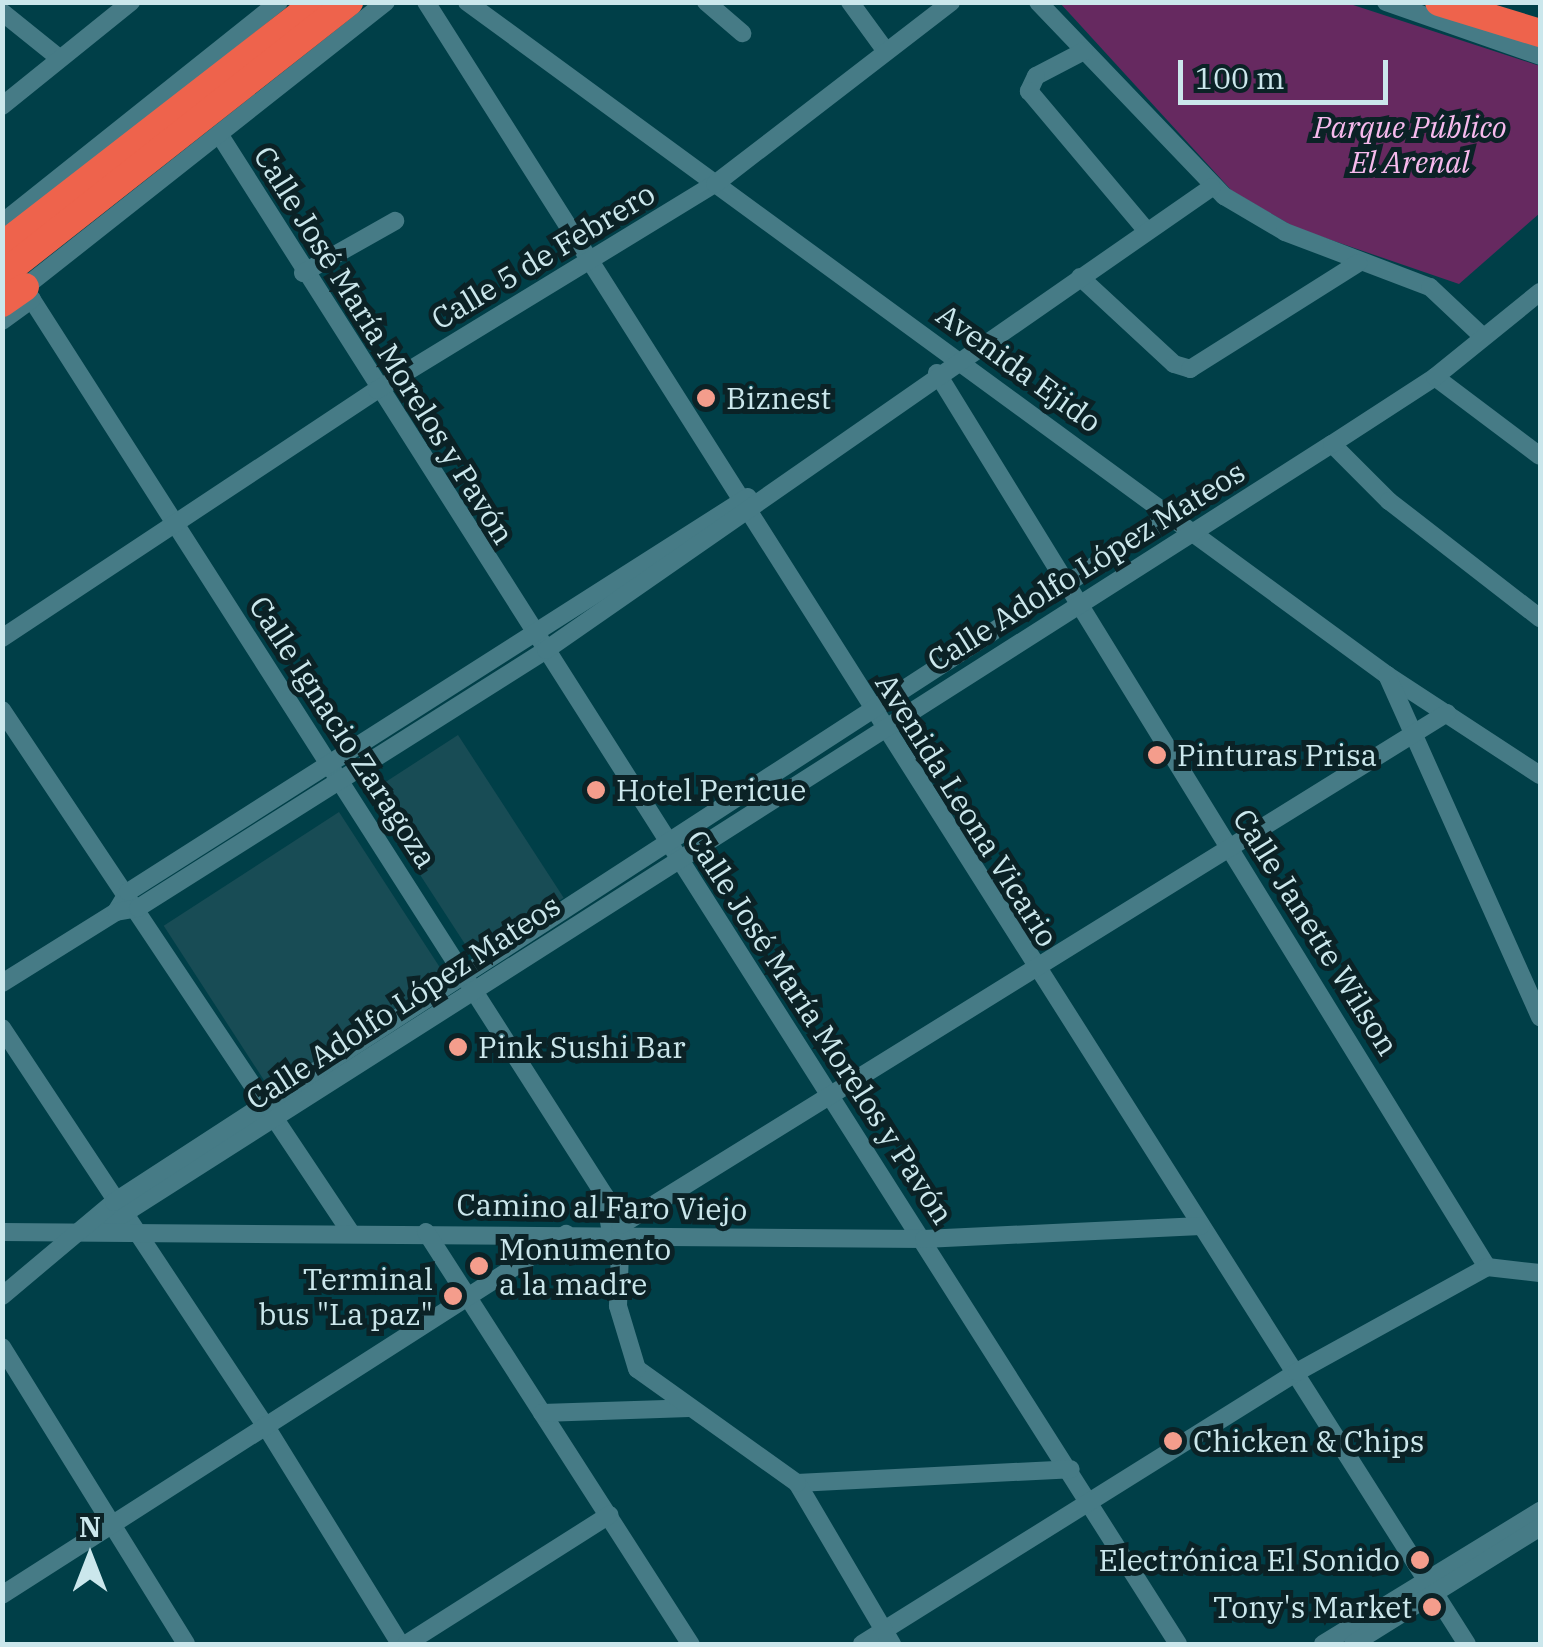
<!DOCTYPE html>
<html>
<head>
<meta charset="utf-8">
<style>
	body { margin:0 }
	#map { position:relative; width:1543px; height:1647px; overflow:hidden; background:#003f48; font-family:"IBM Plex Serif",serif }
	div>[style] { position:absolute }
	.built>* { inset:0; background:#184c55; transform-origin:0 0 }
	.green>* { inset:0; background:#662960 }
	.minor>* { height:18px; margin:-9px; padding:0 9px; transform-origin:9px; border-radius:9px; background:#467b86 }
	.highway>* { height:28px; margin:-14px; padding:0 14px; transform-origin:14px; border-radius:14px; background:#ee634c }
	.dots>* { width:28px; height:28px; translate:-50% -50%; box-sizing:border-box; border:5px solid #0b2226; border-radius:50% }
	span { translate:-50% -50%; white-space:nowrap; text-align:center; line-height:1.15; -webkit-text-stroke:10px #0b2226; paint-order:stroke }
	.park-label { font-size:30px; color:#f6baed; font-style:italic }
	.street-label { font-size:30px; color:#cbe7ec }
	.poi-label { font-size:30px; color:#cbe7ec }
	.left { translate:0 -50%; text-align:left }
	.right { translate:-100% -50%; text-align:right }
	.frame { position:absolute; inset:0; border:5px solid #cbe7ec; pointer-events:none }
	.north { position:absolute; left:40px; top:1507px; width:100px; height:100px; -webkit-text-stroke:8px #0b2226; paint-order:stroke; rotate:0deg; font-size:28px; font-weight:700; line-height:40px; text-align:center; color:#cbe7ec }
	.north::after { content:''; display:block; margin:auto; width:35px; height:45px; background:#cbe7ec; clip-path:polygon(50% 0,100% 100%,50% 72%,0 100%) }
	.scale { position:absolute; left:1178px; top:60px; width:210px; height:45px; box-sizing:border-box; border:5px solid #cbe7ec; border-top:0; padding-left:12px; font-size:30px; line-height:35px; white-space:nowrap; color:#cbe7ec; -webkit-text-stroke:8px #0b2226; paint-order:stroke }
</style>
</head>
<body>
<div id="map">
	<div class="built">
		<i style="left:458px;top:735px;width:194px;height:108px;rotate:57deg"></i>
		<i style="left:339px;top:812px;width:196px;height:209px;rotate:57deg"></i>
	</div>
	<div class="green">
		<i style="clip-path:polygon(1060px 3px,1347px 3px,1540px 66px,1540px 213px,1459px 284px,1296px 228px,1232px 191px)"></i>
	</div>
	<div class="minor">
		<i style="left:426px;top:2px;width:1944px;rotate:57.63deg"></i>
		<i style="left:467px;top:2px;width:1140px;rotate:36.19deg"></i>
		<i style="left:1387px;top:675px;width:183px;rotate:33.2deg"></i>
		<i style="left:706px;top:2px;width:48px;rotate:40.7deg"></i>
		<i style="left:850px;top:2px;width:59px;rotate:53.9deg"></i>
		<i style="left:1038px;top:2px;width:269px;rotate:46.2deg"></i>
		<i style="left:1224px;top:196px;width:71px;rotate:30.5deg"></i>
		<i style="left:1285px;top:232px;width:155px;rotate:20.8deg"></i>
		<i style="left:1430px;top:287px;width:73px;rotate:43.3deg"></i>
		<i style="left:1386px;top:2px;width:163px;rotate:19.3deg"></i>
		<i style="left:2px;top:12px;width:73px;rotate:38.9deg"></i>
		<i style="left:1084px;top:51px;width:54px;rotate:152.5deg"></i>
		<i style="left:1036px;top:76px;width:17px;rotate:115deg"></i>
		<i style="left:1029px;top:91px;width:183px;rotate:49.9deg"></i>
		<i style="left:2px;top:106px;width:166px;rotate:-38.9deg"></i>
		<i style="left:221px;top:137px;width:1785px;rotate:57.58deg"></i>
		<i style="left:2px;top:223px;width:354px;rotate:-38.6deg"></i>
		<i style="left:303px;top:273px;width:106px;rotate:-29.5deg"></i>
		<i style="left:1080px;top:277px;width:128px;rotate:42.8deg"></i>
		<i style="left:1174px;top:364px;width:17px;rotate:17deg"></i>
		<i style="left:1190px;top:369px;width:199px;rotate:-32.2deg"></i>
		<i style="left:20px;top:281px;width:1086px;rotate:57.41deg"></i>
		<i style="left:605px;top:1196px;width:37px;rotate:81deg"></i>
		<i style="left:25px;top:287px;width:460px;rotate:-38.3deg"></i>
		<i style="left:2px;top:321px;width:37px;rotate:-36deg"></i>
		<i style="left:937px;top:373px;width:1050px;rotate:58.4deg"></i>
		<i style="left:1435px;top:377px;width:131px;rotate:37deg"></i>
		<i style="left:1332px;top:444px;width:81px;rotate:45deg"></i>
		<i style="left:1389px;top:501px;width:191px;rotate:37.8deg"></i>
		<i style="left:2px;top:638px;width:450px;rotate:-33.5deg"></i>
		<i style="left:377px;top:390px;width:396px;rotate:-31.4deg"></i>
		<i style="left:715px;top:184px;width:298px;rotate:-37.6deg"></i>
		<i style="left:1387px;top:675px;width:375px;rotate:65.9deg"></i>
		<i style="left:2px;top:710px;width:629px;rotate:56.28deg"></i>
		<i style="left:116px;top:912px;width:23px;rotate:-59deg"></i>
		<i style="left:128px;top:892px;width:735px;rotate:-32.5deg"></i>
		<i style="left:2px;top:983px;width:134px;rotate:-31.9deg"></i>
		<i style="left:116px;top:912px;width:22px;rotate:-10deg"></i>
		<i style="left:138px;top:908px;width:483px;rotate:-32.3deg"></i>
		<i style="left:546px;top:650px;width:811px;rotate:-34.81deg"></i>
		<i style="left:2px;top:1028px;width:476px;rotate:56.5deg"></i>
		<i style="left:265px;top:1425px;width:257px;rotate:58.3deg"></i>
		<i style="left:97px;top:1231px;width:1464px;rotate:-32.51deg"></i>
		<i style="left:1332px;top:444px;width:123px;rotate:-33deg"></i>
		<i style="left:1435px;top:377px;width:135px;rotate:-39deg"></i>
		<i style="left:2px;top:1232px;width:922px;rotate:0.43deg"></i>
		<i style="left:924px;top:1239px;width:277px;rotate:-2.7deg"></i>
		<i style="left:426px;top:1232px;width:490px;rotate:57.3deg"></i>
		<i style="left:2px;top:1296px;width:146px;rotate:-40deg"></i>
		<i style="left:114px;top:1202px;width:1264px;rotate:-32.99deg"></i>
		<i style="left:2px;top:1347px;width:349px;rotate:58.2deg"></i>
		<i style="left:542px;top:1413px;width:147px;rotate:-1.9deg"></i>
		<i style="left:797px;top:1483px;width:274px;rotate:-2.9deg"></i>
		<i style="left:2px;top:1595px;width:670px;rotate:-32.62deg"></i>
		<i style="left:406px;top:1644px;width:241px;rotate:-32.4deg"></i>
		<i style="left:862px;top:1644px;width:513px;rotate:-32.02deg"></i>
		<i style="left:1297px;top:1372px;width:217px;rotate:-28.9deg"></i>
		<i style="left:1487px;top:1267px;width:53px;rotate:6.5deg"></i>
		<i style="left:892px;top:1644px;width:187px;rotate:-120.5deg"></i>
		<i style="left:797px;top:1483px;width:196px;rotate:-144.5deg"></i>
		<i style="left:637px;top:1369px;width:66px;rotate:-106.8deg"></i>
		<i style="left:618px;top:1306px;width:81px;rotate:-87.9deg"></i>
		<i style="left:621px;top:1225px;width:972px;rotate:-31.79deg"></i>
		<i style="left:1323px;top:1644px;width:255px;rotate:-31.5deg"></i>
		<i style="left:1353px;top:1644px;width:221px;rotate:-32deg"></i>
	</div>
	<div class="highway">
		<i style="left:1439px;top:2px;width:106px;rotate:17.1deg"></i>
		<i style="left:2px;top:246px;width:398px;rotate:-37.8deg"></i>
		<i style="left:2px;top:275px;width:442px;rotate:-38.2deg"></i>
		<i style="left:2px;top:303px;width:28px;rotate:-35deg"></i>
	</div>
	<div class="dots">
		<i style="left:706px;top:398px;background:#f49d8c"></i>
		<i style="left:1157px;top:755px;background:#f49d8c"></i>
		<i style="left:596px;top:790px;background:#f49d8c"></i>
		<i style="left:458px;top:1047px;background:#f49d8c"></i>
		<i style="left:479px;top:1266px;background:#f49d8c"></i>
		<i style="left:453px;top:1296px;background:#f49d8c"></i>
		<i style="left:1173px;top:1441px;background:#f49d8c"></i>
		<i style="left:1420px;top:1560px;background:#f49d8c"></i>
		<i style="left:1432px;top:1607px;background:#f49d8c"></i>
	</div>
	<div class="park-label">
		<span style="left:1410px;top:144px">Parque Público<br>El Arenal</span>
	</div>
	<div class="street-label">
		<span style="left:543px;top:256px;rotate:-31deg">Calle 5 de Febrero</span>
		<span style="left:384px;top:345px;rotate:58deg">Calle José María Morelos y Pavón</span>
		<span style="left:1019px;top:368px;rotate:36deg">Avenida Ejido</span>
		<span style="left:1086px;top:566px;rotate:-32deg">Calle Adolfo López Mateos</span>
		<span style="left:343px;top:732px;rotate:57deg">Calle Ignacio Zaragoza</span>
		<span style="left:967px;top:810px;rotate:58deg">Avenida Leona Vicario</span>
		<span style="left:1316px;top:932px;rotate:58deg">Calle Janette Wilson</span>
		<span style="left:403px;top:1002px;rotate:-33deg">Calle Adolfo López Mateos</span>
		<span style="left:820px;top:1027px;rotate:57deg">Calle José María Morelos y Pavón</span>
		<span style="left:602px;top:1207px;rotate:1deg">Camino al Faro Viejo</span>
	</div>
	<div class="poi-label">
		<span class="left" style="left:726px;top:398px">Biznest</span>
		<span class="left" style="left:1177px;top:755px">Pinturas Prisa</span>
		<span class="left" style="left:616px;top:790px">Hotel Pericue</span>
		<span class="left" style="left:478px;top:1047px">Pink Sushi Bar</span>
		<span class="left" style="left:499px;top:1266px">Monumento<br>a la madre</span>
		<span class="right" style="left:433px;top:1296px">Terminal<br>bus "La paz"</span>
		<span class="left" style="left:1193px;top:1441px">Chicken &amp; Chips</span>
		<span class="right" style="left:1400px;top:1560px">Electrónica El Sonido</span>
		<span class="right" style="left:1412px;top:1607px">Tony's Market</span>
	</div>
	<div class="frame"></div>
	<div class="north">N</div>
	<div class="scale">100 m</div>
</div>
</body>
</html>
